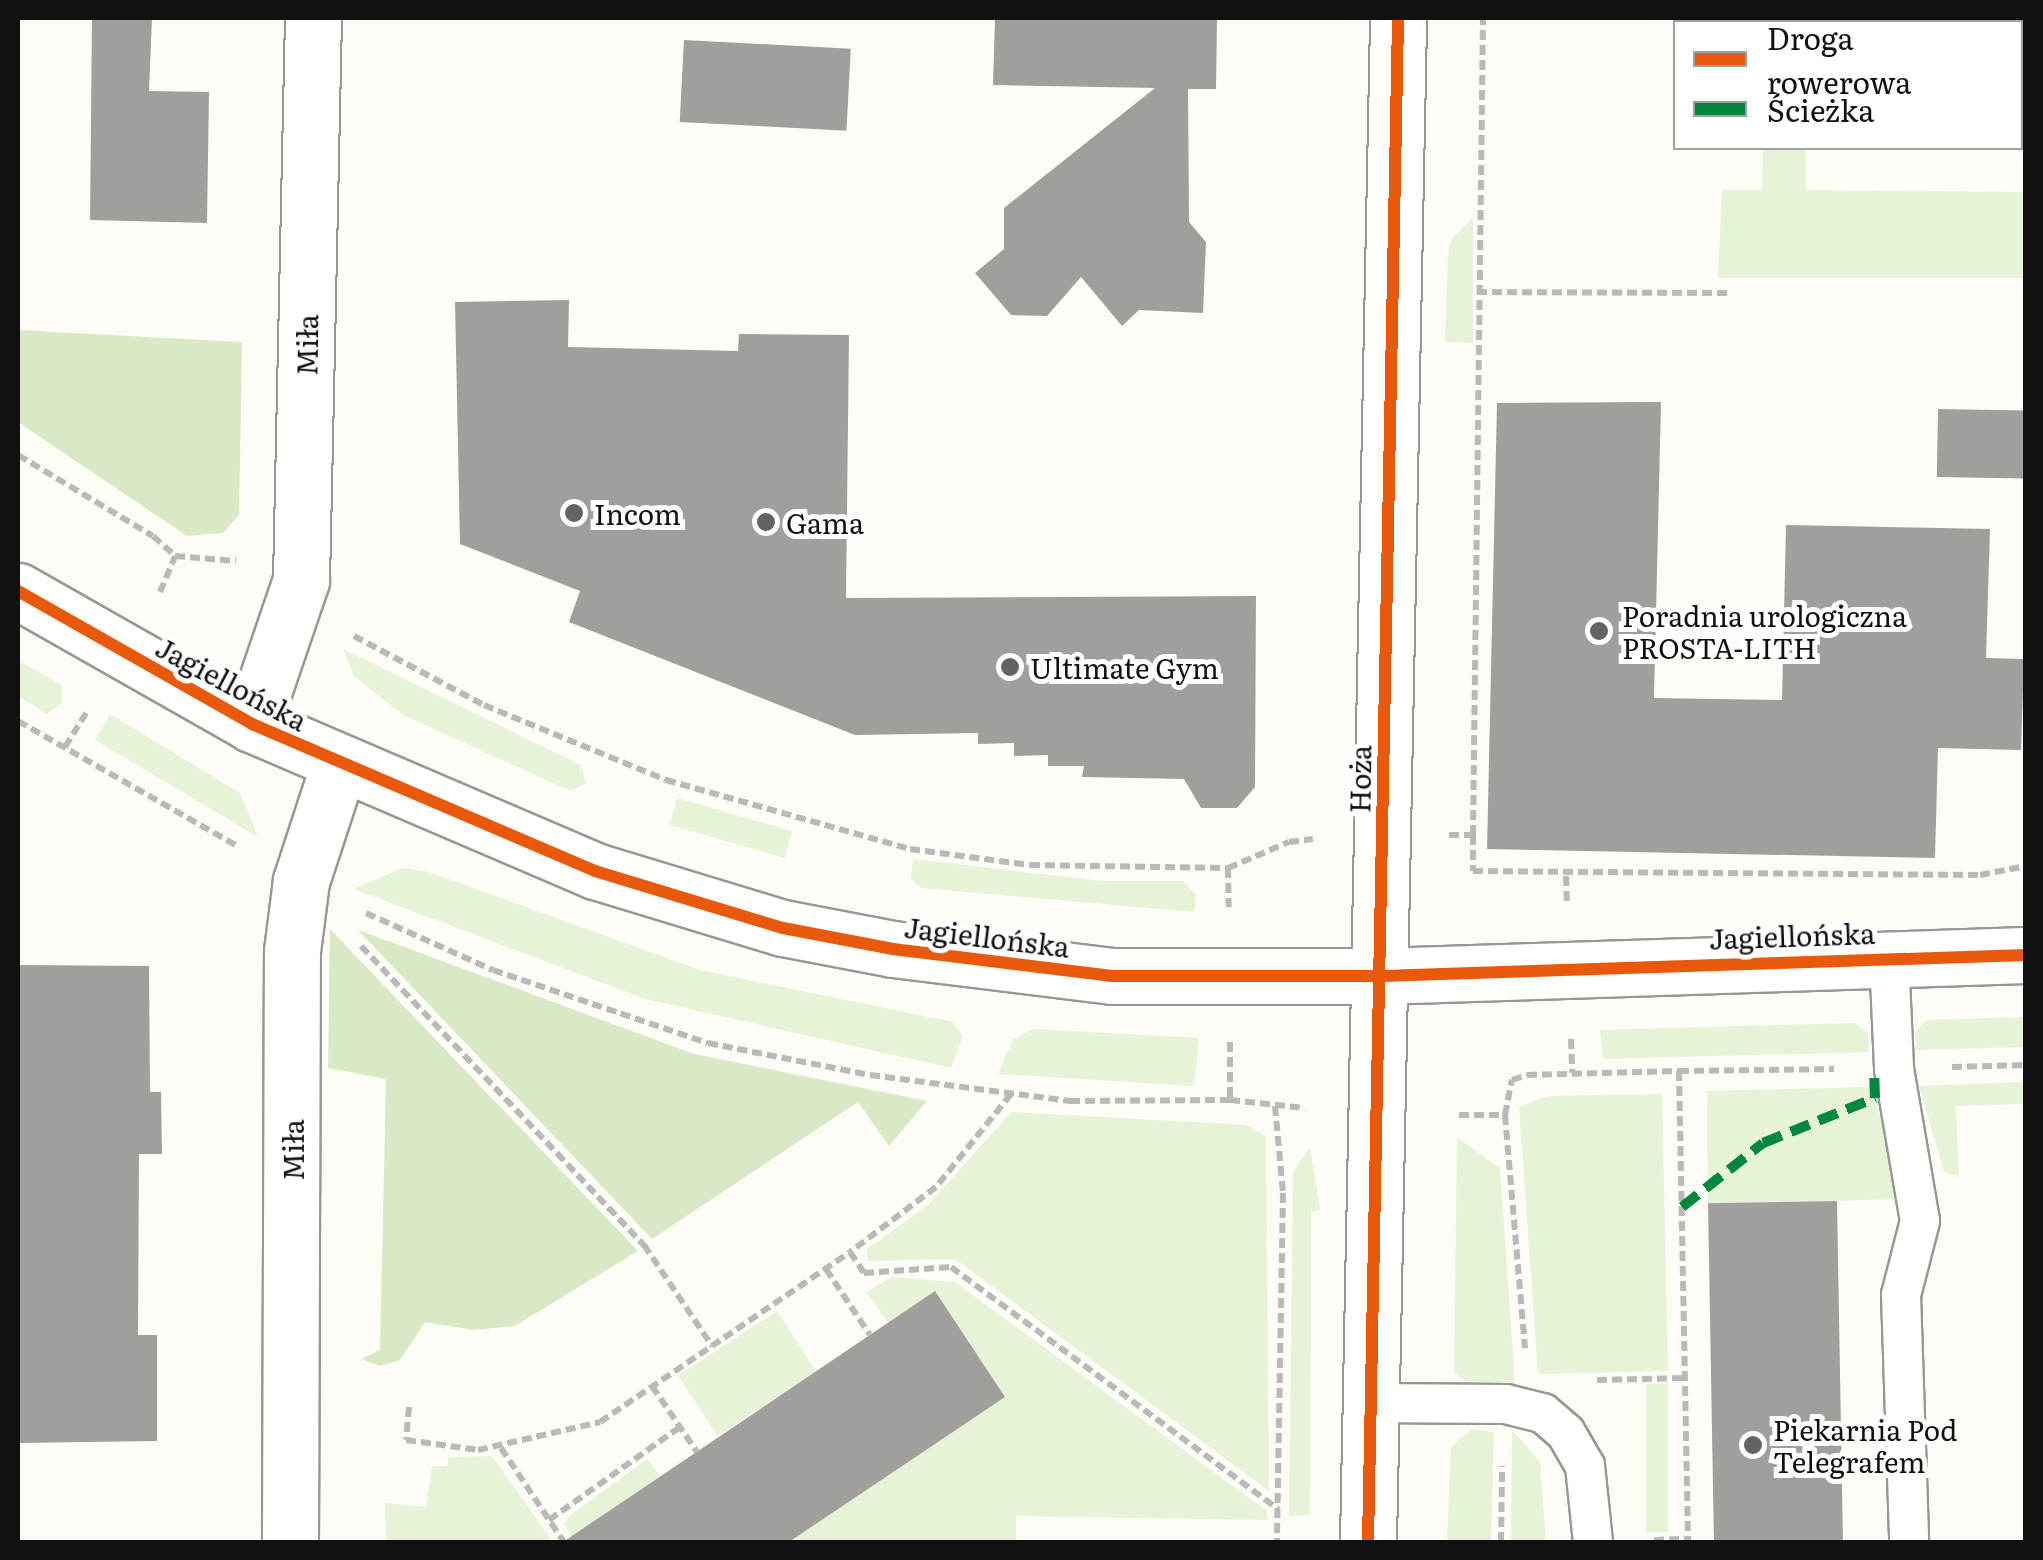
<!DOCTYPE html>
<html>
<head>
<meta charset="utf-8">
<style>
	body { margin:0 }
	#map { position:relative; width:2043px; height:1560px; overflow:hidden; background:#fdfcf7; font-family:Literata,serif }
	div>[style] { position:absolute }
	.green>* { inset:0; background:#e7f3d7; transform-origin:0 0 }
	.forest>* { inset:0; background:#d8eac5 }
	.building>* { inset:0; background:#a19f9c; transform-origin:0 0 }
	.path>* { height:6px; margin-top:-3px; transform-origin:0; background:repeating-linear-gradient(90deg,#b9b9b8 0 10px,transparent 0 15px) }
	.roads { filter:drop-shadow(2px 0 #979795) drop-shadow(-2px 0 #979795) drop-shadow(0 2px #979795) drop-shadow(0 -2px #979795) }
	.service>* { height:38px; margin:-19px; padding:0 19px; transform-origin:19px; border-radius:19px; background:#fffffe }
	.minor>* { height:55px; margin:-27.5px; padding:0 27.5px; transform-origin:27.5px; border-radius:27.5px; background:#fffffe }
	.tertiary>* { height:55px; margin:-27.5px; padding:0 27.5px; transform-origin:27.5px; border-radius:27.5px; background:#fffffe }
	.quiet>* { height:10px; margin-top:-5px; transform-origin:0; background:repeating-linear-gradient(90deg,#00873e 0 20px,transparent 0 30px) }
	.cycleway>* { height:12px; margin:-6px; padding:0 6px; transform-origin:6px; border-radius:6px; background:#e8590c }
	.dots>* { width:28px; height:28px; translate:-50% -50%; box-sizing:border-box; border:5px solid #fff; border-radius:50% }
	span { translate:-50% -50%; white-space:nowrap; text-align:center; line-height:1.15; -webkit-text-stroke:10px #fff; paint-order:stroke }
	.street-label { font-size:28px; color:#111 }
	.poi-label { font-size:28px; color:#111 }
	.left { translate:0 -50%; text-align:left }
	.frame { position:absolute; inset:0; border:20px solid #111; pointer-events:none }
	.legend { position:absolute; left:1673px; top:20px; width:350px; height:130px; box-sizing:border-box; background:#fff; border:2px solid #a0a0a0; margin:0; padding:12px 18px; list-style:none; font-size:30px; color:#111 }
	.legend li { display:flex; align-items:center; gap:20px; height:50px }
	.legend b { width:50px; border:2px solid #a0a0a0 }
</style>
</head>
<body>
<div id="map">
	<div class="green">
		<i style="clip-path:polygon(1763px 148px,1806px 148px,1806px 190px,2025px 192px,2025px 278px,1718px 278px,1722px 190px,1762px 190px)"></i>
		<i style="clip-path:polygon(1473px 218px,1473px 343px,1445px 342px,1448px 255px,1451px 240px)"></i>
		<i style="clip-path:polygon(343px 649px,581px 765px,586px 784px,571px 791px,403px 715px,354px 676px)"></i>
		<i style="clip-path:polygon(18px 660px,62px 685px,62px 703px,47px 714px,18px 696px)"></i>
		<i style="clip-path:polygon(110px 714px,240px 793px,258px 837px,95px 740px)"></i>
		<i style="left:677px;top:798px;width:120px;height:28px;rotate:16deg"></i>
		<i style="clip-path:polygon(913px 859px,1103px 881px,1183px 881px,1196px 895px,1194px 912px,921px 888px,911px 879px)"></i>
		<i style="clip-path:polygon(402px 868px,429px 872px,700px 970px,953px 1022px,963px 1036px,951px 1068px,645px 999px,354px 889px)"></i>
		<i style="clip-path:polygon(2025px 1017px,2025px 1047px,1916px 1050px,1915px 1032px,1927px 1020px)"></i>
		<i style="clip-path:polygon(1855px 1023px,1868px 1033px,1869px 1052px,1603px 1059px,1600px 1030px)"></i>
		<i style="clip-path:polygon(1033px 1029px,1199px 1038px,1194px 1086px,998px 1074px,1013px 1040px)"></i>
		<i style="clip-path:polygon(2025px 1082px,2025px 1104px,1956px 1106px,1959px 1177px,1944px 1172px,1919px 1086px)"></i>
		<i style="clip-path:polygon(1871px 1087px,1905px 1199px,1708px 1204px,1707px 1091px)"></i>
		<i style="clip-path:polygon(1662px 1094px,1668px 1371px,1538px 1374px,1519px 1107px,1548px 1096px)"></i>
		<i style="clip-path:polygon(1011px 1112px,1246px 1125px,1266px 1136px,1269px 1491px,955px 1259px,868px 1261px,867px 1249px,928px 1205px)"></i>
		<i style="clip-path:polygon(1457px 1137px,1500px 1168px,1515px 1383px,1468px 1382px,1454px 1373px)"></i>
		<i style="clip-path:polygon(1310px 1147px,1320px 1210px,1311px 1212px,1310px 1515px,1289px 1516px,1293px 1172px)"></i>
		<i style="clip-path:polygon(892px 1277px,955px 1282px,1267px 1511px,1268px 1520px,1016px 1516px,1016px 1542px,789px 1542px,1004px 1397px,888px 1322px,866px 1292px)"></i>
		<i style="left:777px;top:1311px;width:72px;height:118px;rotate:57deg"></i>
		<i style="left:1646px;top:1384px;width:22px;height:148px"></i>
		<i style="clip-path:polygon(1471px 1429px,1494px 1432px,1491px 1542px,1447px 1542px,1451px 1447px)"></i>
		<i style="clip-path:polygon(1512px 1430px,1540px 1462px,1546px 1542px,1511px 1542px)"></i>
		<i style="clip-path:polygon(492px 1456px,553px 1542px,386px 1542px,385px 1503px,426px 1507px,432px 1466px,447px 1466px,449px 1457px)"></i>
		<i style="clip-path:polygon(647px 1459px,660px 1476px,598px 1519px,613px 1542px,575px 1542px,564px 1524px,569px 1516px)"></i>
	</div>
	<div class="forest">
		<i style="clip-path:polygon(18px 330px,242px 342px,239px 515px,223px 533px,187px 536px,18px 422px)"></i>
		<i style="clip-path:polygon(330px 929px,638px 1251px,515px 1326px,473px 1330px,425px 1322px,400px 1360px,380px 1366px,361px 1359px,380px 1350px,386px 1079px,328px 1068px)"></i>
		<i style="clip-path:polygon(358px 930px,694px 1054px,927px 1101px,889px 1146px,858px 1102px,652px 1239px)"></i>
	</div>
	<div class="building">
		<i style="clip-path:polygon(92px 18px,152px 18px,149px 91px,209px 92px,207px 223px,90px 220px)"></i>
		<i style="clip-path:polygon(995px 18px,1217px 18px,1216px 89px,1188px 89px,1189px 222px,1206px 242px,1203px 313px,1139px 310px,1122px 326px,1081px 277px,1047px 316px,1011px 315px,975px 273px,1004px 249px,1004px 208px,1155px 88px,993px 85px)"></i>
		<i style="left:684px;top:40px;width:167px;height:82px;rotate:3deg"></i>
		<i style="clip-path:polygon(569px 300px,568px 347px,738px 351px,739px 334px,849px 335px,846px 598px,1256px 596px,1255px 787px,1237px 808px,1201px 808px,1184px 779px,1082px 777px,1084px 766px,1048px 766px,1048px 755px,1014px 756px,1014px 743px,978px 744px,978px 733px,855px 735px,569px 622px,580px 591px,460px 544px,455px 302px)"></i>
		<i style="clip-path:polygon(1661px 402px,1654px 698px,1782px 700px,1786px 525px,1990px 529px,1986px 658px,2024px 659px,2021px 750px,1938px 748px,1935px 858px,1487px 849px,1497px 403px)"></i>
		<i style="left:1938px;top:409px;width:88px;height:68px;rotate:1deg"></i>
		<i style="clip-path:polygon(18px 965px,149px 966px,150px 1092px,161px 1092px,162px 1154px,139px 1154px,138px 1335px,157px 1335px,157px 1441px,18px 1443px)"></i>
		<i style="left:1837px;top:1201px;width:341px;height:129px;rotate:89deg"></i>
		<i style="clip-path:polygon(935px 1291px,1005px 1397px,789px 1542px,563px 1542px)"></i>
	</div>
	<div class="path">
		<i style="left:1477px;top:292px;width:254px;rotate:0.2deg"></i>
		<i style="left:18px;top:455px;width:157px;rotate:31deg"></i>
		<i style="left:153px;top:536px;width:30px;rotate:42deg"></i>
		<i style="left:175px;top:556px;width:61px;rotate:4.7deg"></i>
		<i style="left:160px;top:592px;width:39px;rotate:-67deg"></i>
		<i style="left:354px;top:636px;width:147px;rotate:28deg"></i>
		<i style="left:484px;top:705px;width:197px;rotate:22.4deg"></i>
		<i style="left:666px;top:780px;width:254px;rotate:15.8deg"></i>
		<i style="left:910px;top:849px;width:121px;rotate:7.6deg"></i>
		<i style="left:1030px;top:865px;width:198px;rotate:0.9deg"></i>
		<i style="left:1228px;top:868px;width:66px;rotate:-23.1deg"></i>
		<i style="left:1289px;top:842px;width:24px;rotate:-7deg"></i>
		<i style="left:18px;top:721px;width:254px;rotate:29.7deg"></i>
		<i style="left:65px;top:747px;width:44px;rotate:-58.1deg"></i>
		<i style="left:1449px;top:835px;width:24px"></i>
		<i style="left:1473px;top:835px;width:36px;rotate:90deg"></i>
		<i style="left:1473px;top:871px;width:507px;rotate:0.45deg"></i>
		<i style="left:1980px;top:875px;width:47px;rotate:-11.1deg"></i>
		<i style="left:1473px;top:835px;width:817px;rotate:-89.3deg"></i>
		<i style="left:1228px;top:868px;width:39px;rotate:89deg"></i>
		<i style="left:1566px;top:876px;width:27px;rotate:88deg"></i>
		<i style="left:366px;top:913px;width:139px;rotate:24.2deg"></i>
		<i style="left:493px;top:970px;width:227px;rotate:18.8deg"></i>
		<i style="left:708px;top:1043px;width:165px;rotate:11.2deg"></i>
		<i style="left:870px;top:1075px;width:202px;rotate:7.4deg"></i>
		<i style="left:1070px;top:1101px;width:160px;rotate:-0.4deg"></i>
		<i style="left:1230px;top:1100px;width:75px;rotate:6.1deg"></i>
		<i style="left:361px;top:946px;width:412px;rotate:46.6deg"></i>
		<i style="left:644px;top:1245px;width:122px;rotate:56deg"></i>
		<i style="left:1571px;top:1039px;width:34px;rotate:88deg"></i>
		<i style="left:1230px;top:1042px;width:58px;rotate:90deg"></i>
		<i style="left:1952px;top:1067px;width:74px;rotate:-1.5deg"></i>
		<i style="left:1679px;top:1071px;width:155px;rotate:-0.7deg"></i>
		<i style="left:1011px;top:1094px;width:119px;rotate:128.9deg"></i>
		<i style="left:936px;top:1187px;width:108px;rotate:142.9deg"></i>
		<i style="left:850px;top:1252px;width:25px;rotate:56deg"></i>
		<i style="left:864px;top:1273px;width:87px;rotate:-3.9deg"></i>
		<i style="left:951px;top:1267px;width:407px;rotate:36.5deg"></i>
		<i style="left:1275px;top:1106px;width:87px;rotate:84.7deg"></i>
		<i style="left:1283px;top:1193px;width:349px;rotate:91deg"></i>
		<i style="left:1459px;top:1115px;width:46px"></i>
		<i style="left:1505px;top:1115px;width:36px;rotate:-79deg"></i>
		<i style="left:1512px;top:1080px;width:16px;rotate:-18deg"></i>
		<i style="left:1527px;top:1075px;width:152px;rotate:-1.5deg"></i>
		<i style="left:1679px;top:1071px;width:471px;rotate:88.9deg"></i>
		<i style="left:1505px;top:1115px;width:234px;rotate:85.1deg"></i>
		<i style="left:826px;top:1269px;width:79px;rotate:56.3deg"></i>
		<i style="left:1597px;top:1380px;width:89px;rotate:-1.3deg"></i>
		<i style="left:652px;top:1386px;width:80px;rotate:55.7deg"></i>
		<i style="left:409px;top:1407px;width:33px;rotate:95deg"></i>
		<i style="left:406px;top:1440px;width:73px;rotate:7.9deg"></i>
		<i style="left:478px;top:1450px;width:125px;rotate:-12.9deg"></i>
		<i style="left:600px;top:1422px;width:302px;rotate:-34.2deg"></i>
		<i style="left:501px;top:1448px;width:113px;rotate:56.2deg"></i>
		<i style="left:549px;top:1520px;width:161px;rotate:-35.4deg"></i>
		<i style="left:1654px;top:1540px;width:34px;rotate:-2deg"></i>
		<i style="left:1501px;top:1542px;width:76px;rotate:-89.2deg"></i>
	</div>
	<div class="roads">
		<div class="service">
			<i style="left:1889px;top:957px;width:112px;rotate:87.4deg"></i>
			<i style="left:1894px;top:1069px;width:154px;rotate:80.3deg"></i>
			<i style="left:1920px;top:1221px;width:76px;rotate:104.4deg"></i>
			<i style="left:1901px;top:1295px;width:247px;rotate:88.1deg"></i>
			<i style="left:1369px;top:1403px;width:137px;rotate:0.4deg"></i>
			<i style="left:1506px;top:1404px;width:38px;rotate:14deg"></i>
			<i style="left:1543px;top:1413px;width:30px;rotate:41deg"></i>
			<i style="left:1566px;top:1433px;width:38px;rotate:60deg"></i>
			<i style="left:1585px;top:1466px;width:76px;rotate:84deg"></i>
		</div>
		<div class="minor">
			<i style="left:252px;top:724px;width:152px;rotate:-71.2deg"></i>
			<i style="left:301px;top:580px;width:562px;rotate:-88.78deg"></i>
			<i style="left:290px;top:1542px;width:591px;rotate:-89.81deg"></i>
			<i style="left:292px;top:951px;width:71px;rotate:-82.7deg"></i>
			<i style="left:301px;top:881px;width:122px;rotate:-71.9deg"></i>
			<i style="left:1368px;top:1542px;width:1524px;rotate:-88.87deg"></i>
		</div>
		<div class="tertiary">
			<i style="left:18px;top:591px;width:269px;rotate:29.6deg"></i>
			<i style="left:252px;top:724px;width:373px;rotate:23.2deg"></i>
			<i style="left:595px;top:871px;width:196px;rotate:16.9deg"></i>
			<i style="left:783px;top:928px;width:112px;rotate:10.8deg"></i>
			<i style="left:893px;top:949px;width:221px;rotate:7deg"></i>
			<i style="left:1112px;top:976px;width:268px"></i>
			<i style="left:1380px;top:976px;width:646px;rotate:-1.86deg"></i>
		</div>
	</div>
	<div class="quiet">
		<i style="left:1682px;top:1207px;width:103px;rotate:-38.3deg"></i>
		<i style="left:1763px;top:1143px;width:121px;rotate:-21.9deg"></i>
		<i style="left:1875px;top:1098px;width:29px;rotate:-92deg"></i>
	</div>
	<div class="cycleway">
		<i style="left:18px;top:591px;width:269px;rotate:29.6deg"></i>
		<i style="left:252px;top:724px;width:373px;rotate:23.2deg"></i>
		<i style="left:595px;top:871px;width:196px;rotate:16.9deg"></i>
		<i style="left:783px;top:928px;width:112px;rotate:10.8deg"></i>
		<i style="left:893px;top:949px;width:221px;rotate:7deg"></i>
		<i style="left:1112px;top:976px;width:268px"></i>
		<i style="left:1380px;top:976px;width:646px;rotate:-1.86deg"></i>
		<i style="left:1368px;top:1542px;width:1524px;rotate:-88.87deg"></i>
	</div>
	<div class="dots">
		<i style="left:574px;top:513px;background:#646362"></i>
		<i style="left:766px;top:522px;background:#646362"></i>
		<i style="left:1599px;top:631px;background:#646362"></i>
		<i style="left:1010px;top:667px;background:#646362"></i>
		<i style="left:1753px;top:1445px;background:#646362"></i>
	</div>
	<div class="street-label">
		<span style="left:306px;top:345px;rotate:-89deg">Miła</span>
		<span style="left:232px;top:683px;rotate:28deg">Jagiellońska</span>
		<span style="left:1359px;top:779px;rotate:-89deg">Hoża</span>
		<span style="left:1792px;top:935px;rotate:-2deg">Jagiellońska</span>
		<span style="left:987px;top:936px;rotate:7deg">Jagiellońska</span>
		<span style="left:292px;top:1150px;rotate:-90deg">Miła</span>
	</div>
	<div class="poi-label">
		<span class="left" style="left:594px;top:513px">Incom</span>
		<span class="left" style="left:786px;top:522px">Gama</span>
		<span class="left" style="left:1622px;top:631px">Poradnia urologiczna<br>PROSTA-LITH</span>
		<span class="left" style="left:1030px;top:667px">Ultimate Gym</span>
		<span class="left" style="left:1773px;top:1445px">Piekarnia Pod<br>Telegrafem</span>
	</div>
	<div class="frame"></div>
	<ul class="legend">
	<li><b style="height:12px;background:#e8590c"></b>Droga rowerowa</li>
	<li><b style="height:12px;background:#00873e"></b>Ścieżka</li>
	</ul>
</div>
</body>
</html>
